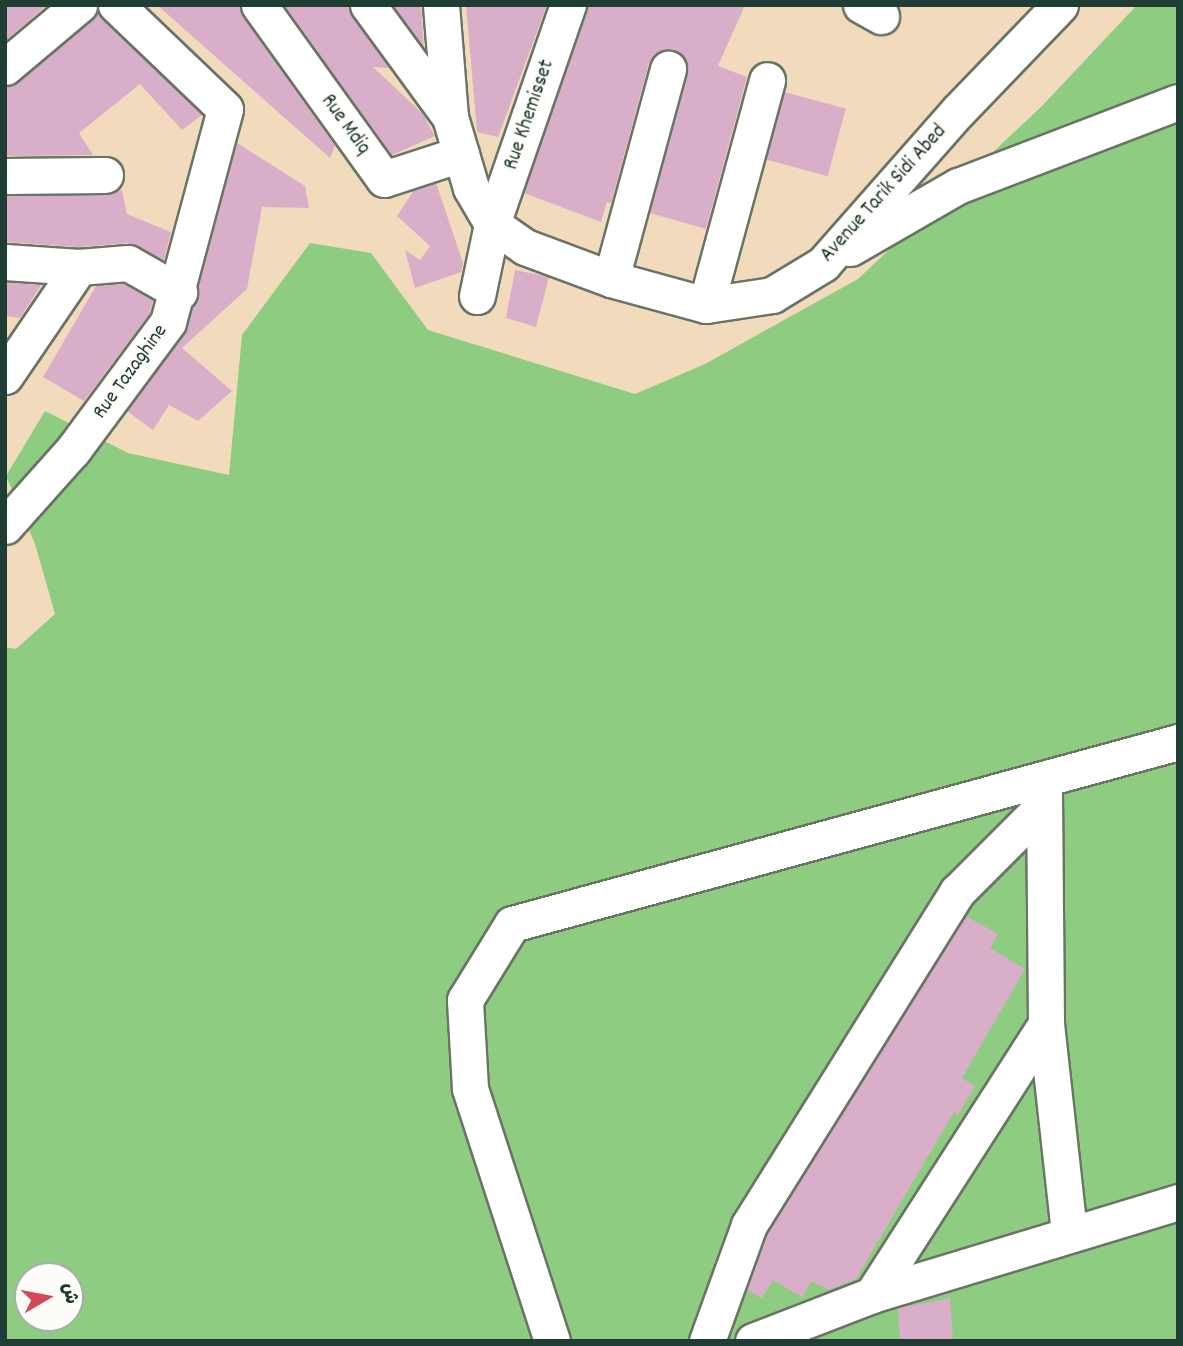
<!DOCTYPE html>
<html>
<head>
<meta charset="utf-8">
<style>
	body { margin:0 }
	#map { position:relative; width:1183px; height:1346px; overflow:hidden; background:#f2dbbc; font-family:Dekko,"Playpen Sans Arabic",sans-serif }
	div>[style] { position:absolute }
	.green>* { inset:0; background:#8ecc82 }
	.building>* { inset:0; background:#d9aec9; transform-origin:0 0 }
	.roads { filter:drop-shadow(2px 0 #697464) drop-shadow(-2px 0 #697464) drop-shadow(0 2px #697464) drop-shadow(0 -2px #697464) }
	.minor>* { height:35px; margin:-17.5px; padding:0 17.5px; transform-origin:17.5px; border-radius:17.5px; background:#fff }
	span { translate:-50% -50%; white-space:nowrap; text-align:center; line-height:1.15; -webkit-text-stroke:5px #fdfcf7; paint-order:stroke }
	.street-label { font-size:21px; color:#1f3d34 }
	.frame { position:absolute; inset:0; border:7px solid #1f3d34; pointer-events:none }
	.north { position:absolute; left:14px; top:1262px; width:70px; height:70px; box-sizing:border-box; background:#fdfcf7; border:2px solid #a4b0a9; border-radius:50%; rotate:80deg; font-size:19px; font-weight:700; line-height:28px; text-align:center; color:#1f3d34 }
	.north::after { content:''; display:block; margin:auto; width:24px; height:32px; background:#d1495b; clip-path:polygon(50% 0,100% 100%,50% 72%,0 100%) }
</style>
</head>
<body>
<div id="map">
	<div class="green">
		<i style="clip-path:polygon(evenodd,1137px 5px,1178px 5px,1178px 1341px,5px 1341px,5px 647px,16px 649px,55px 614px,35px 544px,6px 476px,45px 411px,128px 453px,229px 475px,242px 335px,310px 243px,371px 253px,428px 330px,635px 394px,705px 364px,858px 279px,1042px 106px,1137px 5px,28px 1276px,70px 1276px,70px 1318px,28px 1318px,28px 1276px)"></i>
	</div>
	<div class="building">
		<i style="clip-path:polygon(5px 5px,47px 5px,5px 41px)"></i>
		<i style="clip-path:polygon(157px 5px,239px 5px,243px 17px,335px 146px,330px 158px)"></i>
		<i style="clip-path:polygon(284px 5px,348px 5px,389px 68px,373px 67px,422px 113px,435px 136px,392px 155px)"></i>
		<i style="clip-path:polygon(393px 5px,421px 5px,424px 48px)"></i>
		<i style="clip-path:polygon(466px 5px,547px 5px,498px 137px,477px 132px)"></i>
		<i style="clip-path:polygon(588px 5px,745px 5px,718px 66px,747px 77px,706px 229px,650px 213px,688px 74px,683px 55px,673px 49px,654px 54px,649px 63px,611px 203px,607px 202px,601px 222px,524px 193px)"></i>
		<i style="clip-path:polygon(98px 12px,202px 115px,182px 130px,140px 84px,79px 133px,93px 155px,5px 156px,5px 87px,18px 82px)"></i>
		<i style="left:784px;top:92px;width:64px;height:70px;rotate:15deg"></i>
		<i style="clip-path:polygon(237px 143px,305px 186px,309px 208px,262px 207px,247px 289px,182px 348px,232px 391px,198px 421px,169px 405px,153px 430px,127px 411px,187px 328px)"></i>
		<i style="clip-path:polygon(436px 183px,463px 263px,461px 272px,415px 288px,405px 250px,420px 260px,430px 246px,397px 216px,414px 190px)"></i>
		<i style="clip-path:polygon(122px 190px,127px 214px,171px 232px,164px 260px,127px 243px,79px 247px,5px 242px,5px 196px,105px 195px)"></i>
		<i style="clip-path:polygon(515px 270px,549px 277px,536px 327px,506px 318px)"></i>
		<i style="clip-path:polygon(5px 282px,41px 285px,20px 318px,5px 316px)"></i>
		<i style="clip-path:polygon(123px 284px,153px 300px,150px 313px,84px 401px,43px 377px,96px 286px)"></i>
		<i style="clip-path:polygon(966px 916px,998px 934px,990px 948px,1025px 969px,962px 1078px,975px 1086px,958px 1115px,954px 1112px,856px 1279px,828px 1290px,812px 1281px,802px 1297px,773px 1280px,762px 1298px,747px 1290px,767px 1234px)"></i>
		<i style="clip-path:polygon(950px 1298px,953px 1341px,900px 1341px,898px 1308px)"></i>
	</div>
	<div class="roads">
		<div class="minor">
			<i style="left:259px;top:5px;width:214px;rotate:54.3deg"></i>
			<i style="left:384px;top:179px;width:81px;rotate:-18deg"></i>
			<i style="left:368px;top:5px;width:139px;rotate:53.8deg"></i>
			<i style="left:441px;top:5px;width:112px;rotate:85.4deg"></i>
			<i style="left:450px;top:117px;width:74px;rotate:73.5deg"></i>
			<i style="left:471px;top:188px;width:42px;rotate:59.7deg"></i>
			<i style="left:492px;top:224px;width:40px;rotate:34.9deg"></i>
			<i style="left:525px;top:247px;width:92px;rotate:20.4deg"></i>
			<i style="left:611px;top:279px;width:98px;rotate:15.3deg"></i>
			<i style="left:706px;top:305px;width:67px;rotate:-8.6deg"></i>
			<i style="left:772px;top:295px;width:60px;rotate:-31.3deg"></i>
			<i style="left:823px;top:264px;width:204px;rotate:-48.6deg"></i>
			<i style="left:958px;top:111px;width:147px;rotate:-46.1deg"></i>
			<i style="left:861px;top:5px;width:23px;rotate:29deg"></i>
			<i style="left:5px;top:67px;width:97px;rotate:-40deg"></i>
			<i style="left:5px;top:176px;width:100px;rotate:-0.6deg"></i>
			<i style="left:850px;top:248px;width:125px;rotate:-29.9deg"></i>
			<i style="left:958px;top:186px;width:235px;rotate:-20.9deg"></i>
			<i style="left:5px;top:262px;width:74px;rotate:3.9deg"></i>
			<i style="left:79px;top:267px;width:49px;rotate:-4.7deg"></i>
			<i style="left:128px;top:263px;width:59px;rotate:29.6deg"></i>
			<i style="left:611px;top:279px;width:218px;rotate:-74.8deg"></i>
			<i style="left:477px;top:296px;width:74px;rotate:-78.2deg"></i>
			<i style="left:492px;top:224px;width:232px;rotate:-70.9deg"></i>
			<i style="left:706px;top:305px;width:233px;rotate:-74.8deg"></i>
			<i style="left:5px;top:376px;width:132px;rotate:-55.8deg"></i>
			<i style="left:5px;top:526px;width:102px;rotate:-48.2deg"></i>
			<i style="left:73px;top:450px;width:159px;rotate:-53.4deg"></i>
			<i style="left:168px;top:322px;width:220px;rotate:-75deg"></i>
			<i style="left:225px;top:109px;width:151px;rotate:-136.3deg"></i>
			<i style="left:1044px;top:793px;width:231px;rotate:89.5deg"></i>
			<i style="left:1046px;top:1024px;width:210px;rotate:83.7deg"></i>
			<i style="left:872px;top:1295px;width:322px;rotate:-57.3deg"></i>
			<i style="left:552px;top:1341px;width:266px;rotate:-108deg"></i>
			<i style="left:470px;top:1088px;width:88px;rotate:-93.3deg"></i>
			<i style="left:465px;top:1000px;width:89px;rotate:-58.3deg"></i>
			<i style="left:512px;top:924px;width:690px;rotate:-15.28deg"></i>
			<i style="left:707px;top:1341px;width:123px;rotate:-70.1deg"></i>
			<i style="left:749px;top:1225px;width:393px;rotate:-58deg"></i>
			<i style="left:957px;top:892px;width:122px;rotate:-45deg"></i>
			<i style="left:753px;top:1341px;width:128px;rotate:-21.1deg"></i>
			<i style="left:872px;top:1295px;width:320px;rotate:-16.9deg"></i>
		</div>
	</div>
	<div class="street-label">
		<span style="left:530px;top:115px;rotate:-71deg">Rue Khemisset</span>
		<span style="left:345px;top:125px;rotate:54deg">Rue Mdiq</span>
		<span style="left:884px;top:194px;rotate:-48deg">Avenue Tarik Sidi Abed</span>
		<span style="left:131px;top:372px;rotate:-54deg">Rue Tazaghine</span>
	</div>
	<div class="frame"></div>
	<div class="north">ش</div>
</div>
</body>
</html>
